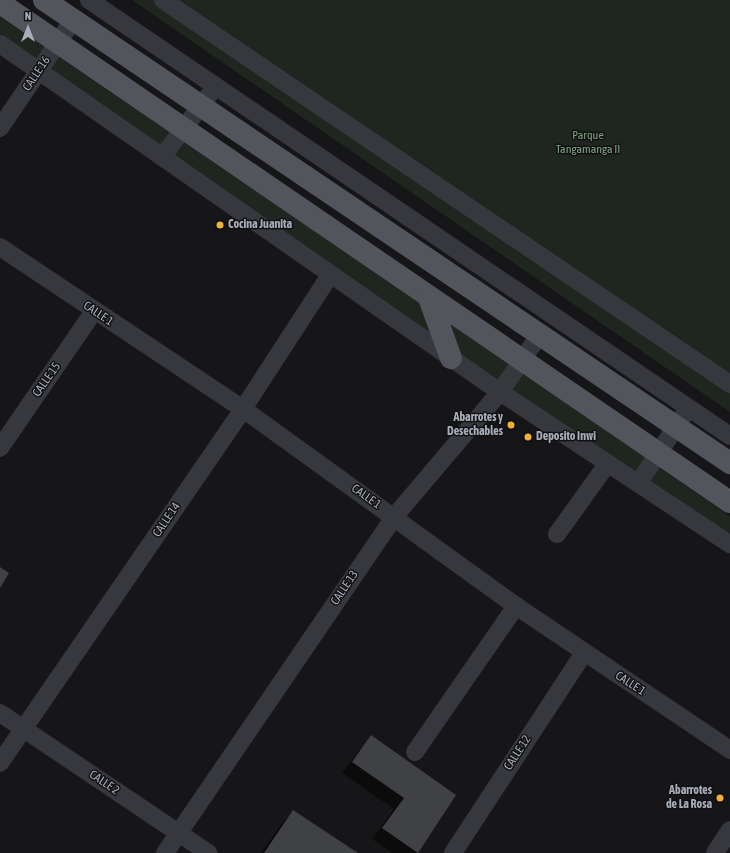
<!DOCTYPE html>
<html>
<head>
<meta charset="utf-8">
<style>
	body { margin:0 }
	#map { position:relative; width:730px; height:853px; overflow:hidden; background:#161618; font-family:"Asap Condensed",sans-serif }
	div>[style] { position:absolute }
	.green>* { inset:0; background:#1e261f }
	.shadow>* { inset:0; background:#0007 }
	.building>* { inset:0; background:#404145 }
	.minor>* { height:18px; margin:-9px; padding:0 9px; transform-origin:9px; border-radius:9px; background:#37383d }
	.primary>* { height:22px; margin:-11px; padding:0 11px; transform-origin:11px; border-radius:11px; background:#53555c }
	.dots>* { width:11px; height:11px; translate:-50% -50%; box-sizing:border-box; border:2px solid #111113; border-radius:50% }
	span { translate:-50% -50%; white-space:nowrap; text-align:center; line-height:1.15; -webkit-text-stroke:3px #111113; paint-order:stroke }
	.street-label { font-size:12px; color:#a8adb8 }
	.park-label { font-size:12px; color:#7fa381 }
	.poi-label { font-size:12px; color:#a8adb8; font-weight:700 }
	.left { translate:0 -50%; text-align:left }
	.right { translate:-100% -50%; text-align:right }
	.north { position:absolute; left:8px; top:8px; width:40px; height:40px; -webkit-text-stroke:3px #111113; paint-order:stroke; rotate:0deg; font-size:11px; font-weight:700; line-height:16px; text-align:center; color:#a8adb8 }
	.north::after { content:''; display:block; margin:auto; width:14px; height:18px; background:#a8adb8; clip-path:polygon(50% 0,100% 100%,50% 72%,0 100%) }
</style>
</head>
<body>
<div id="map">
	<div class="green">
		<i style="clip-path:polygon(132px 0,730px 0,730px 412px)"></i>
		<i style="clip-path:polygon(0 17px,426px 307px,438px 342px,0 42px)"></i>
		<i style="clip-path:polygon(444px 319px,510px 365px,498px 384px,457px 355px)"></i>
		<i style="clip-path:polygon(520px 373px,649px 457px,637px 478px,508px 389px)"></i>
		<i style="clip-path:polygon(658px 467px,730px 516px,730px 543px,644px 485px)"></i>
	</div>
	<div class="shadow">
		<i style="clip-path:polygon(371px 736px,455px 796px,416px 853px,392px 853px,372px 839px,394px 809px,342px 773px)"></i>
		<i style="clip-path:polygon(293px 811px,357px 853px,261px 853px,283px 822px)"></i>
	</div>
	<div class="building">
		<i style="clip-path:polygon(0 567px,9px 573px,0 588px)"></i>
		<i style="clip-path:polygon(371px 735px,456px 795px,418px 853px,382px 828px,404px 798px,352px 762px)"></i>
		<i style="clip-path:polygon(293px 810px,358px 853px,264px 853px)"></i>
	</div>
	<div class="minor">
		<i style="left:89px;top:0;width:775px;rotate:34.22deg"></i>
		<i style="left:163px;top:0;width:685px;rotate:34.11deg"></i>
		<i style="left:0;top:44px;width:609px;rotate:34.84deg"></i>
		<i style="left:500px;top:392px;width:276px;rotate:33.5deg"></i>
		<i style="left:0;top:128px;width:130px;rotate:-55.9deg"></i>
		<i style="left:162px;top:157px;width:78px;rotate:-52.8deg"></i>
		<i style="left:0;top:247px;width:292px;rotate:33.7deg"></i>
		<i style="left:243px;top:409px;width:337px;rotate:35.8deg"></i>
		<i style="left:516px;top:606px;width:258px;rotate:33.9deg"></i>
		<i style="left:0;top:448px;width:166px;rotate:-55.5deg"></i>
		<i style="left:639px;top:482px;width:81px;rotate:-56.1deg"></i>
		<i style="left:557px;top:534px;width:87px;rotate:-54.3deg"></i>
		<i style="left:0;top:713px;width:251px;rotate:33.9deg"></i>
		<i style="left:415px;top:752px;width:178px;rotate:-55.3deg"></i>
		<i style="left:0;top:763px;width:429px;rotate:-55.5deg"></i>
		<i style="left:243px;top:409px;width:160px;rotate:-57deg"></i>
		<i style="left:165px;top:853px;width:407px;rotate:-55.7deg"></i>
		<i style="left:394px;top:517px;width:164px;rotate:-49.7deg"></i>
		<i style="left:500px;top:392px;width:70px;rotate:-55.4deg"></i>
		<i style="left:453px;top:853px;width:239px;rotate:-56.8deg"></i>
		<i style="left:715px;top:853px;width:27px;rotate:-57deg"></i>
	</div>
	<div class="primary">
		<i style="left:44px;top:0;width:828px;rotate:34.02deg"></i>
		<i style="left:0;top:3px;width:884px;rotate:34.36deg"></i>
		<i style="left:429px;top:298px;width:64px;rotate:69.9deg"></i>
	</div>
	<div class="dots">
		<i style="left:220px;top:225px;background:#f2b134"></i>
		<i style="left:511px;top:425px;background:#f2b134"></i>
		<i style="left:528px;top:437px;background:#f2b134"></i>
		<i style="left:720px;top:798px;background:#f2b134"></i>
	</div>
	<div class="street-label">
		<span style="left:37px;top:74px;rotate:-56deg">CALLE 16</span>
		<span style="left:98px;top:314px;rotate:34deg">CALLE 1</span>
		<span style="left:47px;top:380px;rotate:-55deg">CALLE 15</span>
		<span style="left:366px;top:497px;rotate:35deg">CALLE 1</span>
		<span style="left:167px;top:520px;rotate:-56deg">CALLE 14</span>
		<span style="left:345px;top:588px;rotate:-56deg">CALLE 13</span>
		<span style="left:630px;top:684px;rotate:33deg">CALLE 1</span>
		<span style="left:518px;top:753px;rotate:-57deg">CALLE 12</span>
		<span style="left:104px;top:783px;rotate:34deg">CALLE 2</span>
	</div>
	<div class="park-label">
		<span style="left:588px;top:143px">Parque<br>Tangamanga II</span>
	</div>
	<div class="poi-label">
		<span class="left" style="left:228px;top:225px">Cocina Juanita</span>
		<span class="right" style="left:503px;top:425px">Abarrotes y<br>Desechables</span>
		<span class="left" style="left:536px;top:437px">Deposito Inwi</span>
		<span class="right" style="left:712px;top:798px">Abarrotes<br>de La Rosa</span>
	</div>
	<div class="north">N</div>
</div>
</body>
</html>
